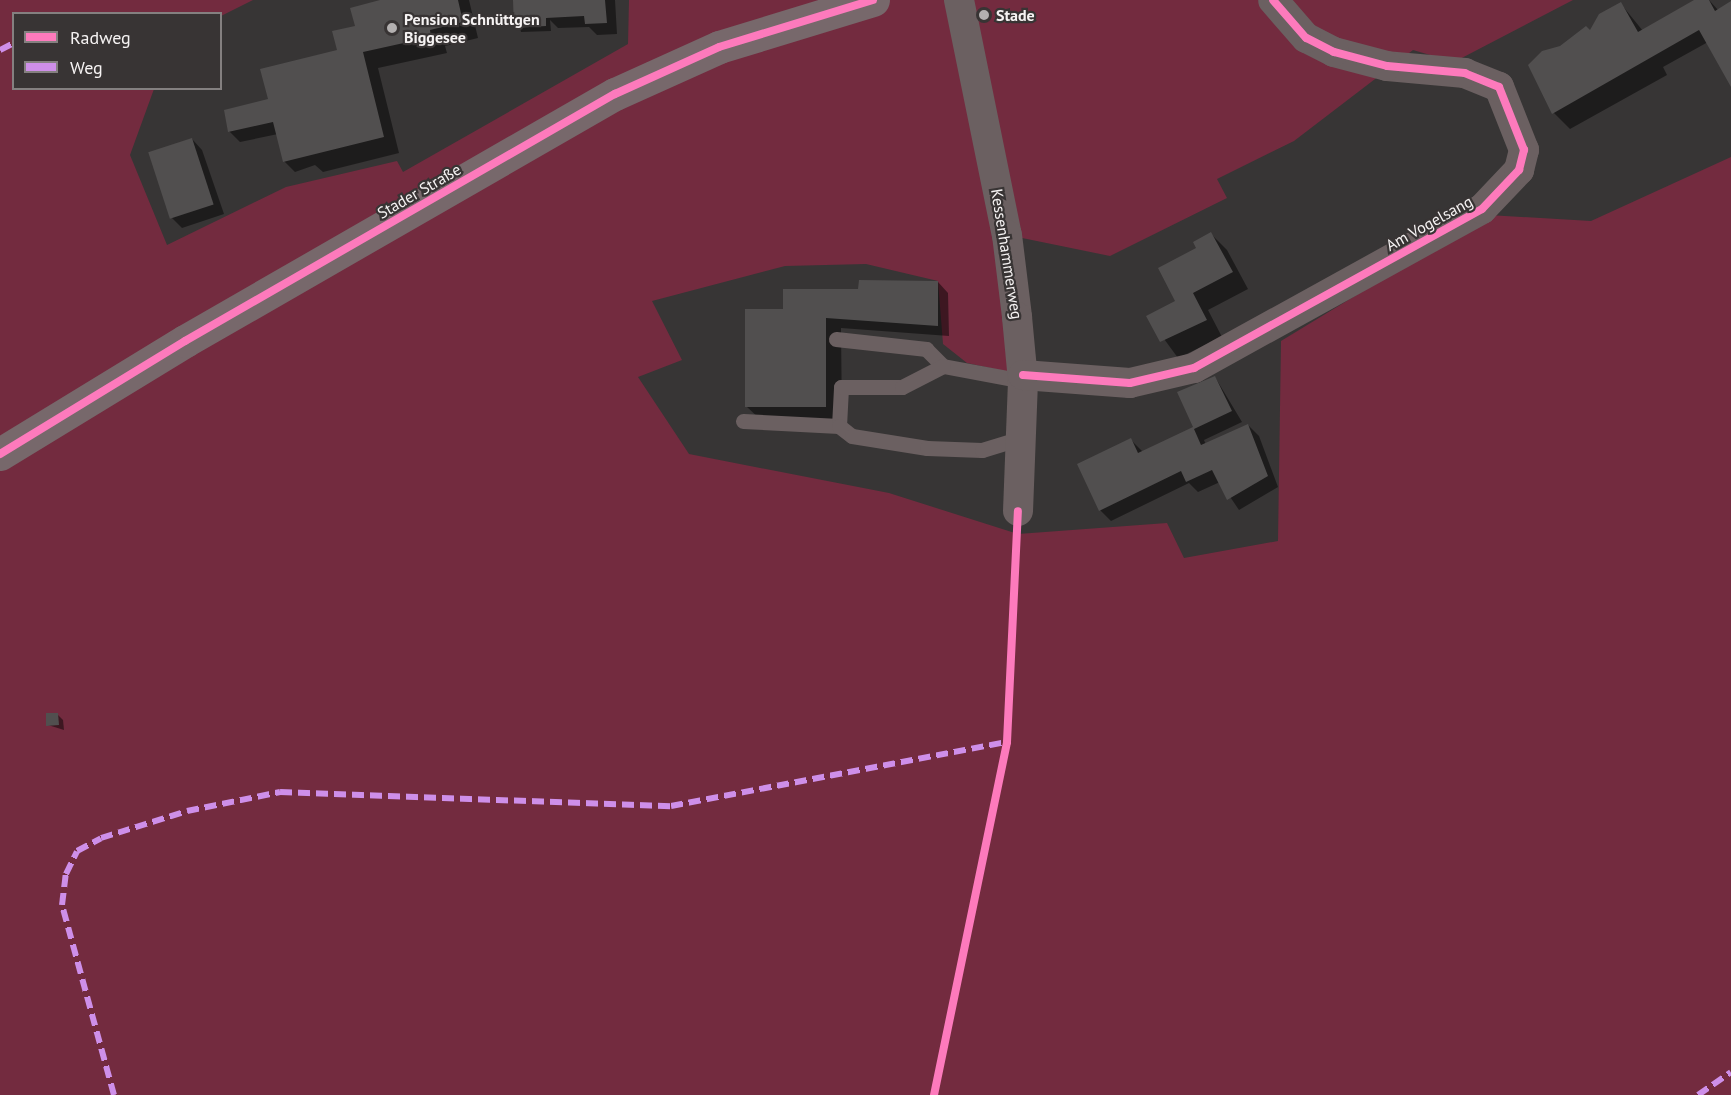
<!DOCTYPE html>
<html>
<head>
<meta charset="utf-8">
<style>
	body { margin:0 }
	#map { position:relative; width:1731px; height:1095px; overflow:hidden; background:#373535; font-family:"PT Sans",sans-serif }
	div>[style] { position:absolute }
	.green>* { inset:0; background:#732b3f }
	.shadow>* { inset:0; background:#0007 }
	.building>* { inset:0; background:#514f4f; transform-origin:0 0 }
	.lane>* { height:15px; margin:-7.5px; padding:0 7.5px; transform-origin:7.5px; border-radius:7.5px; background:#6b6061 }
	.street>* { height:30px; margin:-15px; padding:0 15px; transform-origin:15px; border-radius:15px; background:#6b6061 }
	.secondary>* { height:33px; margin:-16.5px; padding:0 16.5px; transform-origin:16.5px; border-radius:16.5px; background:#77686b }
	.quiet>* { height:6px; margin-top:-3px; transform-origin:0; background:repeating-linear-gradient(90deg,#ce8fe9 0 12px,transparent 0 18px) }
	.cycleway>* { height:8px; margin:-4px; padding:0 4px; transform-origin:4px; border-radius:4px; background:#fd7abc }
	.dots>* { width:16px; height:16px; translate:-50% -50%; box-sizing:border-box; border:3px solid #383434; border-radius:50% }
	span { translate:-50% -50%; white-space:nowrap; text-align:center; line-height:1.15; -webkit-text-stroke:4.5px #383434; paint-order:stroke }
	.poi-label { font-size:16px; color:#f6f3f3; font-weight:700 }
	.left { translate:0 -50%; text-align:left }
	.street-label { font-size:16px; color:#f6f3f3 }
	.legend { position:absolute; left:12px; top:12px; width:210px; height:78px; box-sizing:border-box; background:#383434; border:2px solid #848080; margin:0; padding:8px 10px; list-style:none; font-size:18px; color:#f6f3f3 }
	.legend li { display:flex; align-items:center; gap:12px; height:30px }
	.legend b { width:30px; border:2px solid #848080 }
</style>
</head>
<body>
<div id="map">
	<div class="green">
		<i style="clip-path:polygon(0 0,253px 0,221px 16px,14px 14px,14px 88px,154px 89px,130px 155px,167px 245px,286px 187px,397px 161px,403px 172px,628px 44px,629px 0,1573px 0,1454px 62px,1413px 50px,1294px 141px,1217px 179px,1227px 198px,1110px 256px,1007px 235px,1023px 375px,967px 363px,943px 344px,938px 281px,866px 264px,785px 266px,652px 301px,682px 360px,638px 377px,689px 454px,889px 493px,1018px 534px,1167px 523px,1184px 558px,1278px 541px,1281px 341px,1488px 215px,1591px 221px,1731px 157px,1731px 1095px,0 1095px)"></i>
	</div>
	<div class="shadow">
		<i style="clip-path:polygon(384px 0,469px 0,478px 38px,445px 46px,447px 53px,378px 68px,399px 153px,323px 172px,315px 165px,295px 172px,284px 161px,278px 134px,240px 142px,229px 131px,339px 51px)"></i>
		<i style="clip-path:polygon(514px 0,615px 0,617px 34px,597px 35px,589px 27px,558px 28px,550px 20px,551px 31px,521px 32px)"></i>
		<i style="clip-path:polygon(1697px 0,1709px 0,1718px 10px,1731px 3px,1731px 84px,1708px 42px,1663px 67px,1667px 75px,1570px 129px,1554px 113px,1561px 48px,1590px 32px,1621px 4px,1643px 31px)"></i>
		<i style="clip-path:polygon(192px 139px,202px 150px,224px 214px,182px 228px,171px 217px)"></i>
		<i style="clip-path:polygon(1211px 234px,1227px 250px,1248px 289px,1208px 310px,1222px 337px,1178px 358px,1148px 317px,1177px 301px,1198px 248px)"></i>
		<i style="clip-path:polygon(938px 282px,948px 293px,949px 336px,841px 328px,842px 423px,763px 422px,746px 406px,787px 311px,860px 290px)"></i>
		<i style="clip-path:polygon(1215px 377px,1242px 422px,1204px 440px,1206px 445px,1248px 425px,1259px 436px,1278px 487px,1239px 510px,1220px 482px,1198px 492px,1189px 483px,1111px 521px,1100px 510px,1131px 440px,1143px 452px,1195px 428px)"></i>
		<i style="clip-path:polygon(58px 715px,63px 720px,64px 730px,48px 725px)"></i>
	</div>
	<div class="building">
		<i style="clip-path:polygon(380px 0,458px 0,463px 22px,430px 30px,431px 37px,363px 52px,384px 137px,283px 162px,273px 122px,228px 132px,224px 110px,268px 99px,260px 69px,337px 50px,332px 31px,355px 26px,350px 8px)"></i>
		<i style="clip-path:polygon(513px 0,605px 0,607px 23px,585px 24px,584px 16px,546px 18px,546px 26px,514px 28px)"></i>
		<i style="clip-path:polygon(1694px 0,1709px 0,1715px 11px,1731px 1px,1731px 87px,1699px 30px,1552px 114px,1528px 65px,1542px 51px,1560px 46px,1586px 26px,1590px 30px,1599px 14px,1621px 2px,1638px 32px)"></i>
		<i style="left:192px;top:138px;width:70px;height:46px;rotate:72deg"></i>
		<i style="clip-path:polygon(1211px 232px,1233px 272px,1193px 293px,1207px 320px,1160px 342px,1146px 316px,1175px 301px,1158px 268px,1196px 248px,1193px 242px)"></i>
		<i style="clip-path:polygon(859px 280px,938px 281px,938px 326px,826px 318px,826px 407px,745px 407px,745px 309px,783px 309px,783px 289px,858px 289px)"></i>
		<i style="clip-path:polygon(1215px 376px,1232px 411px,1194px 429px,1201px 445px,1248px 424px,1268px 476px,1227px 500px,1212px 470px,1186px 482px,1181px 471px,1099px 511px,1077px 464px,1131px 438px,1138px 453px,1193px 427px,1177px 392px)"></i>
		<i style="clip-path:polygon(46px 713px,58px 713px,59px 725px,46px 726px)"></i>
	</div>
	<div class="lane">
		<i style="left:836px;top:339px;width:91px;rotate:6.3deg"></i>
		<i style="left:926px;top:349px;width:24px;rotate:45deg"></i>
		<i style="left:943px;top:366px;width:81px;rotate:10.6deg"></i>
		<i style="left:743px;top:421px;width:96px;rotate:3deg"></i>
		<i style="left:839px;top:426px;width:39px;rotate:-87deg"></i>
		<i style="left:841px;top:387px;width:61px"></i>
		<i style="left:902px;top:387px;width:46px;rotate:-27.1deg"></i>
		<i style="left:839px;top:426px;width:16px;rotate:38deg"></i>
		<i style="left:852px;top:436px;width:76px;rotate:9.1deg"></i>
		<i style="left:927px;top:448px;width:55px;rotate:2.1deg"></i>
		<i style="left:982px;top:450px;width:41px;rotate:-17.1deg"></i>
	</div>
	<div class="street">
		<i style="left:959px;top:0;width:240px;rotate:78.5deg"></i>
		<i style="left:1007px;top:235px;width:83px;rotate:83deg"></i>
		<i style="left:1017px;top:317px;width:64px;rotate:84.6deg"></i>
		<i style="left:1023px;top:381px;width:130px;rotate:92.2deg"></i>
		<i style="left:1023px;top:375px;width:107px;rotate:4.3deg"></i>
		<i style="left:1130px;top:383px;width:66px;rotate:-13.2deg"></i>
		<i style="left:1194px;top:368px;width:329px;rotate:-28.9deg"></i>
		<i style="left:1482px;top:209px;width:54px;rotate:-46.5deg"></i>
		<i style="left:1519px;top:170px;width:21px;rotate:-76deg"></i>
		<i style="left:1524px;top:150px;width:68px;rotate:-111.6deg"></i>
		<i style="left:1499px;top:87px;width:37px;rotate:-158deg"></i>
		<i style="left:1465px;top:73px;width:78px;rotate:-174.9deg"></i>
		<i style="left:1387px;top:66px;width:55px;rotate:-165.2deg"></i>
		<i style="left:1334px;top:52px;width:31px;rotate:-153deg"></i>
		<i style="left:1306px;top:38px;width:50px;rotate:-131deg"></i>
	</div>
	<div class="secondary">
		<i style="left:0;top:454px;width:217px;rotate:-31.4deg"></i>
		<i style="left:185px;top:341px;width:496px;rotate:-29.9deg"></i>
		<i style="left:615px;top:94px;width:114px;rotate:-24.3deg"></i>
		<i style="left:719px;top:47px;width:161px;rotate:-17deg"></i>
	</div>
	<div class="quiet">
		<i style="left:0;top:50px;width:16px;rotate:-27deg"></i>
		<i style="left:114px;top:1095px;width:197px;rotate:-105.3deg"></i>
		<i style="left:62px;top:905px;width:31px;rotate:-83deg"></i>
		<i style="left:66px;top:874px;width:25px;rotate:-64deg"></i>
		<i style="left:77px;top:851px;width:27px;rotate:-28deg"></i>
		<i style="left:101px;top:838px;width:90px;rotate:-17.4deg"></i>
		<i style="left:187px;top:811px;width:95px;rotate:-11.5deg"></i>
		<i style="left:280px;top:792px;width:391px;rotate:2.1deg"></i>
		<i style="left:671px;top:806px;width:342px;rotate:-10.8deg"></i>
		<i style="left:1698px;top:1095px;width:40px;rotate:-34.9deg"></i>
	</div>
	<div class="cycleway">
		<i style="left:1023px;top:375px;width:107px;rotate:4.3deg"></i>
		<i style="left:1130px;top:383px;width:66px;rotate:-13.2deg"></i>
		<i style="left:1194px;top:368px;width:329px;rotate:-28.9deg"></i>
		<i style="left:1482px;top:209px;width:54px;rotate:-46.5deg"></i>
		<i style="left:1519px;top:170px;width:21px;rotate:-76deg"></i>
		<i style="left:1524px;top:150px;width:68px;rotate:-111.6deg"></i>
		<i style="left:1499px;top:87px;width:37px;rotate:-158deg"></i>
		<i style="left:1465px;top:73px;width:78px;rotate:-174.9deg"></i>
		<i style="left:1387px;top:66px;width:55px;rotate:-165.2deg"></i>
		<i style="left:1334px;top:52px;width:31px;rotate:-153deg"></i>
		<i style="left:1306px;top:38px;width:50px;rotate:-131deg"></i>
		<i style="left:0;top:454px;width:217px;rotate:-31.4deg"></i>
		<i style="left:185px;top:341px;width:496px;rotate:-29.9deg"></i>
		<i style="left:615px;top:94px;width:114px;rotate:-24.3deg"></i>
		<i style="left:719px;top:47px;width:161px;rotate:-17deg"></i>
		<i style="left:934px;top:1095px;width:360px;rotate:-78.3deg"></i>
		<i style="left:1007px;top:742px;width:231px;rotate:-87.3deg"></i>
	</div>
	<div class="dots">
		<i style="left:984px;top:15px;background:#b3b0b0"></i>
		<i style="left:392px;top:28px;background:#b3b0b0"></i>
	</div>
	<div class="poi-label">
		<span class="left" style="left:996px;top:15px">Stade</span>
		<span class="left" style="left:404px;top:28px">Pension Schnüttgen<br>Biggesee</span>
	</div>
	<div class="street-label">
		<span style="left:419px;top:191px;rotate:-30deg">Stader Straße</span>
		<span style="left:1429px;top:223px;rotate:-29deg">Am Vogelsang</span>
		<span style="left:1007px;top:254px;rotate:81deg">Kessenhammerweg</span>
	</div>
	<ul class="legend">
	<li><b style="height:8px;background:#fd7abc"></b>Radweg</li>
	<li><b style="height:8px;background:#ce8fe9"></b>Weg</li>
	</ul>
</div>
</body>
</html>
